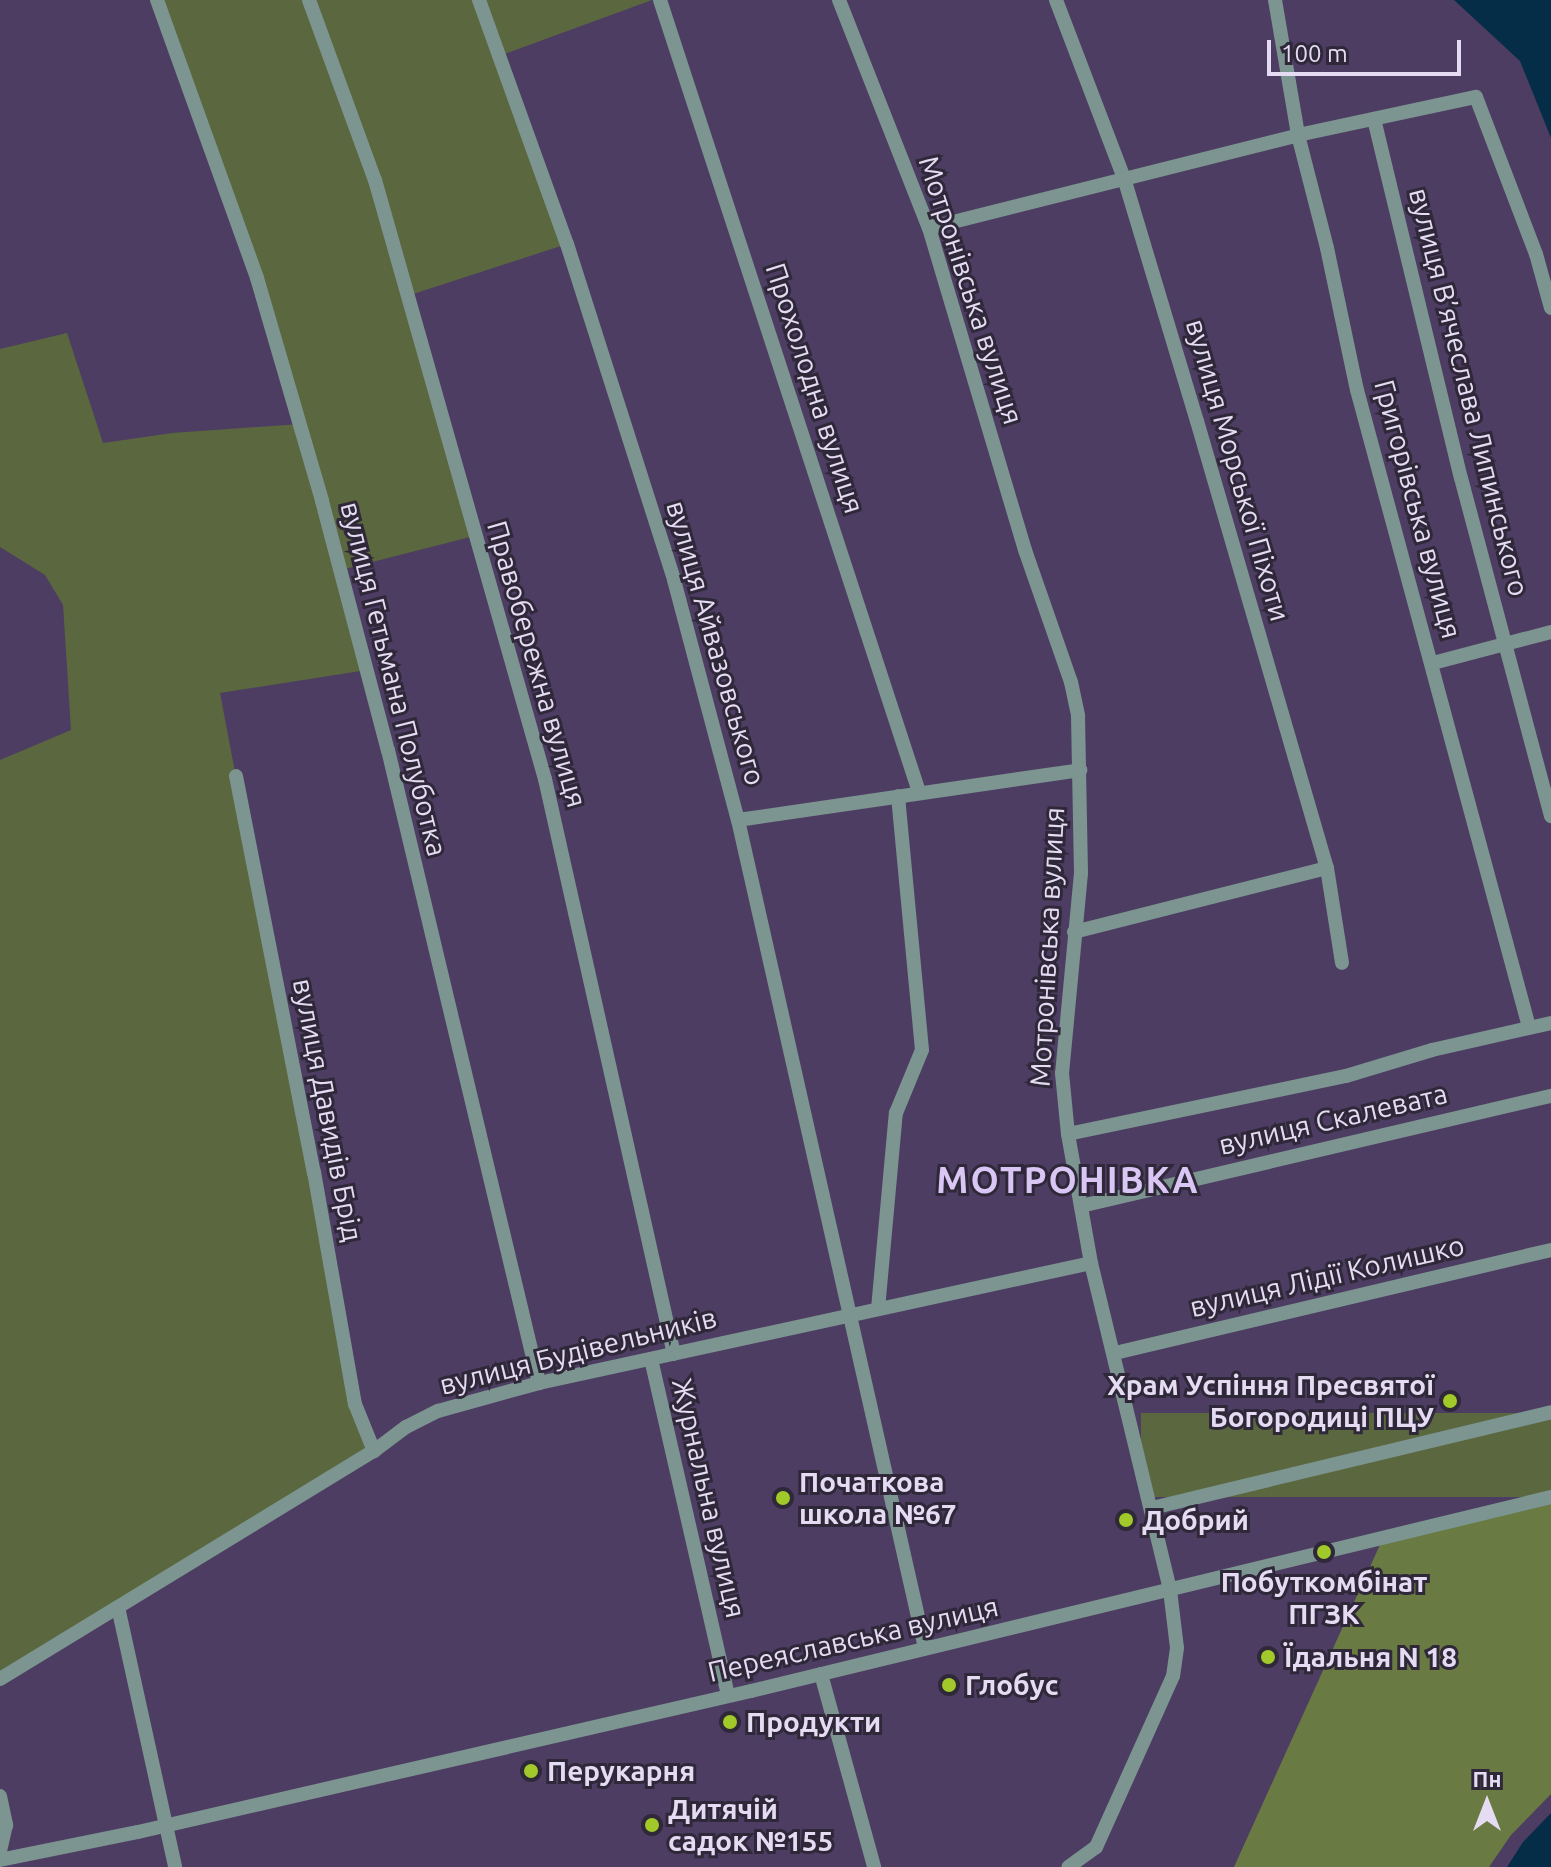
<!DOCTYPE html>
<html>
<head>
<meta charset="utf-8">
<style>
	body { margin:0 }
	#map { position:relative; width:1551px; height:1867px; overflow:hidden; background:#4d3d62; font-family:Ubuntu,sans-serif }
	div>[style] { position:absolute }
	.green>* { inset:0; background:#5a673f; transform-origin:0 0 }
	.forest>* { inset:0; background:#697a43 }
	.water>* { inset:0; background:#052d48 }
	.minor>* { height:14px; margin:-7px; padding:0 7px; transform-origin:7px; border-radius:7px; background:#7c9591 }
	.dots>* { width:22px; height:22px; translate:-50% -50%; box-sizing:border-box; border:4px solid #2f2839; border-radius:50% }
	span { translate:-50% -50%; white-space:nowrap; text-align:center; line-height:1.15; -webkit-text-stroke:6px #2f2839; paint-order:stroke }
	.street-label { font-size:28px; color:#e5dcf3 }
	.poi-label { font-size:28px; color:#e5dcf3; font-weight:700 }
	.right { translate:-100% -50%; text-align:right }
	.left { translate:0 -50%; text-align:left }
	.district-label { font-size:36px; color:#d9c6f4; font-weight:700; letter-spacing:2px }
	.north { position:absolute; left:1447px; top:1763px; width:80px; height:80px; -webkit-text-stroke:6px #2f2839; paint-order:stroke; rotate:0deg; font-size:22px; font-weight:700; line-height:32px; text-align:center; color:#e5dcf3 }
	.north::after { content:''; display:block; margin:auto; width:28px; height:36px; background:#e5dcf3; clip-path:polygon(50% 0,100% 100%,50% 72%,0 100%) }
	.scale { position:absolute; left:1267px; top:40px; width:194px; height:36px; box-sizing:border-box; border:4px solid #e5dcf3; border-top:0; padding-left:10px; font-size:24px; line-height:28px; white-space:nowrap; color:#e5dcf3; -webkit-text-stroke:6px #2f2839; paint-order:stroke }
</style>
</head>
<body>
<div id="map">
	<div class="green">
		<i style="clip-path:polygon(157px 0,652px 0,499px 56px,567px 244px,407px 296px,474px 536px,341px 570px,367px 670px,220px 693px,355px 1404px,374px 1451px,0 1679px,0 760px,71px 730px,63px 605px,45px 575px,0 547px,0 349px,67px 333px,103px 443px,172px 433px,300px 424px)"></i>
		<i style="left:1551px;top:1413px;width:84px;height:410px;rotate:90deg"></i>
	</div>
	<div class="forest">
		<i style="clip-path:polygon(1551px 1497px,1551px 1794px,1511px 1835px,1489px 1867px,1234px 1867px,1383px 1538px)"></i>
	</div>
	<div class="water">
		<i style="clip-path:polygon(1454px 0,1551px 0,1551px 138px,1520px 61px)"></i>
		<i style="clip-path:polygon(1551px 1813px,1551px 1867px,1507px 1867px,1523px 1842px)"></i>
	</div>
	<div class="minor">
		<i style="left:157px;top:0;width:295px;rotate:70.2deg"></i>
		<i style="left:257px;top:278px;width:232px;rotate:73.7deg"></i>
		<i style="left:322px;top:501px;width:258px;rotate:75.2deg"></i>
		<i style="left:388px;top:750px;width:651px;rotate:76.58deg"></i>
		<i style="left:309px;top:0;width:192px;rotate:69.9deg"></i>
		<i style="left:375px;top:180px;width:623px;rotate:74.16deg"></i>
		<i style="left:545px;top:779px;width:589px;rotate:77.36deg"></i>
		<i style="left:479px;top:0;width:259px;rotate:70.2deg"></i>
		<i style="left:567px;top:244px;width:353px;rotate:72.3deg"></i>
		<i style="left:674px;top:580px;width:248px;rotate:75.1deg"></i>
		<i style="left:738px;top:820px;width:849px;rotate:77.27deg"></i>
		<i style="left:660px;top:0;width:833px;rotate:71.89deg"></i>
		<i style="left:839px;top:0;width:245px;rotate:68.5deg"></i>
		<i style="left:929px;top:228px;width:336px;rotate:73.4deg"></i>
		<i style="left:1025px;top:550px;width:140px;rotate:70.8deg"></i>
		<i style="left:1071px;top:682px;width:35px;rotate:78deg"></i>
		<i style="left:1078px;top:716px;width:157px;rotate:88.9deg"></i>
		<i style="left:1081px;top:873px;width:201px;rotate:95.4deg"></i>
		<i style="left:1062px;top:1073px;width:61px;rotate:84.4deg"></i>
		<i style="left:1068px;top:1134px;width:131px;rotate:79.9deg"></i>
		<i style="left:1091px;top:1263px;width:336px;rotate:76.4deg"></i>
		<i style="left:1170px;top:1590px;width:58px;rotate:83.1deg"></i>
		<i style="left:1177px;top:1648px;width:28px;rotate:98deg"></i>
		<i style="left:1173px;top:1676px;width:188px;rotate:114.2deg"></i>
		<i style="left:1096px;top:1847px;width:34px;rotate:144deg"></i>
		<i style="left:1056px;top:0;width:191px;rotate:69.1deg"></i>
		<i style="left:1124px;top:178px;width:254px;rotate:73.3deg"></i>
		<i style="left:1197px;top:421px;width:466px;rotate:73.8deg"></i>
		<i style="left:1327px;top:868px;width:96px;rotate:81deg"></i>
		<i style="left:1275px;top:0;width:137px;rotate:80.3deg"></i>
		<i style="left:1298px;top:135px;width:117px;rotate:75.6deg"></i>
		<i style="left:1327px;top:248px;width:145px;rotate:78.1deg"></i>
		<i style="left:1357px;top:390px;width:660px;rotate:74.89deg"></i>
		<i style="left:1374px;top:119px;width:369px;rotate:76.4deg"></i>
		<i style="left:1461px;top:478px;width:350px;rotate:75.1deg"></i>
		<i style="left:929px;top:228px;width:381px;rotate:-14.1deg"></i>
		<i style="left:1298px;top:135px;width:182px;rotate:-12.1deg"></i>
		<i style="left:1476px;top:97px;width:168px;rotate:69.1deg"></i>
		<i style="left:1536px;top:254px;width:56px;rotate:74.5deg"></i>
		<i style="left:1433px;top:663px;width:122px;rotate:-14.7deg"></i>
		<i style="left:236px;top:776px;width:404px;rotate:78.9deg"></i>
		<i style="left:314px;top:1172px;width:236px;rotate:80deg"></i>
		<i style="left:355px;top:1404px;width:51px;rotate:68deg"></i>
		<i style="left:738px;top:820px;width:346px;rotate:-8.3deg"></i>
		<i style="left:1074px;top:932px;width:261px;rotate:-14.2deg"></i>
		<i style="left:1068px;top:1134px;width:284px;rotate:-11.8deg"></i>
		<i style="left:1346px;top:1076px;width:90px;rotate:-16.8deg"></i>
		<i style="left:1432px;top:1050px;width:122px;rotate:-12.8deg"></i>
		<i style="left:1081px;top:1206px;width:483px;rotate:-13.2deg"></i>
		<i style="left:878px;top:1309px;width:197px;rotate:-84.8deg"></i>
		<i style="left:896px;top:1113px;width:68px;rotate:-67.6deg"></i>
		<i style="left:922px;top:1050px;width:255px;rotate:-95.4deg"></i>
		<i style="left:1115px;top:1353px;width:448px;rotate:-13.3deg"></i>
		<i style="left:651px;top:1359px;width:345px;rotate:77.1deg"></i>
		<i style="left:1152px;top:1508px;width:410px;rotate:-13.5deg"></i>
		<i style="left:118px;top:1607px;width:266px;rotate:77.6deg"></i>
		<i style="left:821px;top:1674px;width:200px;rotate:74.6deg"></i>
		<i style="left:0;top:1679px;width:438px;rotate:-31.4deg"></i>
		<i style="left:374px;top:1451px;width:40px;rotate:-37deg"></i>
		<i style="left:406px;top:1427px;width:36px;rotate:-27deg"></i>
		<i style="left:438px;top:1411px;width:105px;rotate:-15.5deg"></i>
		<i style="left:539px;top:1383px;width:565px;rotate:-12.26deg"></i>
		<i style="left:0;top:1796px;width:30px;rotate:78deg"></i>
		<i style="left:6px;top:1825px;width:27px;rotate:103deg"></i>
		<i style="left:0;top:1860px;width:141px;rotate:-11.5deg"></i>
		<i style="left:138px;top:1832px;width:629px;rotate:-12.95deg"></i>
		<i style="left:751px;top:1691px;width:823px;rotate:-13.63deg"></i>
	</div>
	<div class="dots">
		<i style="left:1450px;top:1401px;background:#a1c92a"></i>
		<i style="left:783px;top:1498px;background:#a1c92a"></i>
		<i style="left:1126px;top:1520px;background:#a1c92a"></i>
		<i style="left:1324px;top:1552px;background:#a1c92a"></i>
		<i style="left:1268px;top:1657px;background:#a1c92a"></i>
		<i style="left:949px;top:1685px;background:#a1c92a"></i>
		<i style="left:730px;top:1722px;background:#a1c92a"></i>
		<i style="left:531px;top:1771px;background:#a1c92a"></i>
		<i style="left:652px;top:1825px;background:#a1c92a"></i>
	</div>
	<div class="street-label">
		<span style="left:971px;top:290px;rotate:72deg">Мотронівська вулиця</span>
		<span style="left:815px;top:388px;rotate:72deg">Прохолодна вулиця</span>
		<span style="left:1469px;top:392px;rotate:76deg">вулиця В’ячеслава Липинського</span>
		<span style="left:1238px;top:470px;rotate:74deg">вулиця Морської Піхоти</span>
		<span style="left:1418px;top:509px;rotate:75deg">Григорівська вулиця</span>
		<span style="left:716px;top:643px;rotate:74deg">вулиця Айвазовського</span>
		<span style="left:537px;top:664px;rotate:74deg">Правобережна вулиця</span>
		<span style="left:394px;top:679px;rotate:76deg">вулиця Гетьмана Полуботка</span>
		<span style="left:1047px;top:947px;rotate:-87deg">Мотронівська вулиця</span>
		<span style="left:328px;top:1110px;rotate:79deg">вулиця Давидів Брід</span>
		<span style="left:1333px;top:1119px;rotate:-13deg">вулиця Скалевата</span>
		<span style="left:1327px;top:1276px;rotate:-13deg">вулиця Лідії Колишко</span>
		<span style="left:578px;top:1351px;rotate:-14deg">вулиця Будівельників</span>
		<span style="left:709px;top:1498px;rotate:77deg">Журнальна вулиця</span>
		<span style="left:853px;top:1639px;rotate:-13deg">Переяславська вулиця</span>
	</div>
	<div class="poi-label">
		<span class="right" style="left:1434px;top:1401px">Храм Успіння Пресвятої<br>Богородиці ПЦУ</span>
		<span class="left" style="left:799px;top:1498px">Початкова<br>школа №67</span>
		<span class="left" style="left:1142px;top:1520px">Добрий</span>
		<span style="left:1324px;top:1598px">Побуткомбінат<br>ПГЗК</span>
		<span class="left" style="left:1284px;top:1657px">Їдальня N 18</span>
		<span class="left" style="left:965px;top:1685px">Глобус</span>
		<span class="left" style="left:746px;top:1722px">Продукти</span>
		<span class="left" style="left:547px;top:1771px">Перукарня</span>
		<span class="left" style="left:668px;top:1825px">Дитячій<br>садок №155</span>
	</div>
	<div class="district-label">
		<span style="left:1068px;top:1180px">МОТРОНІВКА</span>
	</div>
	<div class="north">Пн</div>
	<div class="scale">100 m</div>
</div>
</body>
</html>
